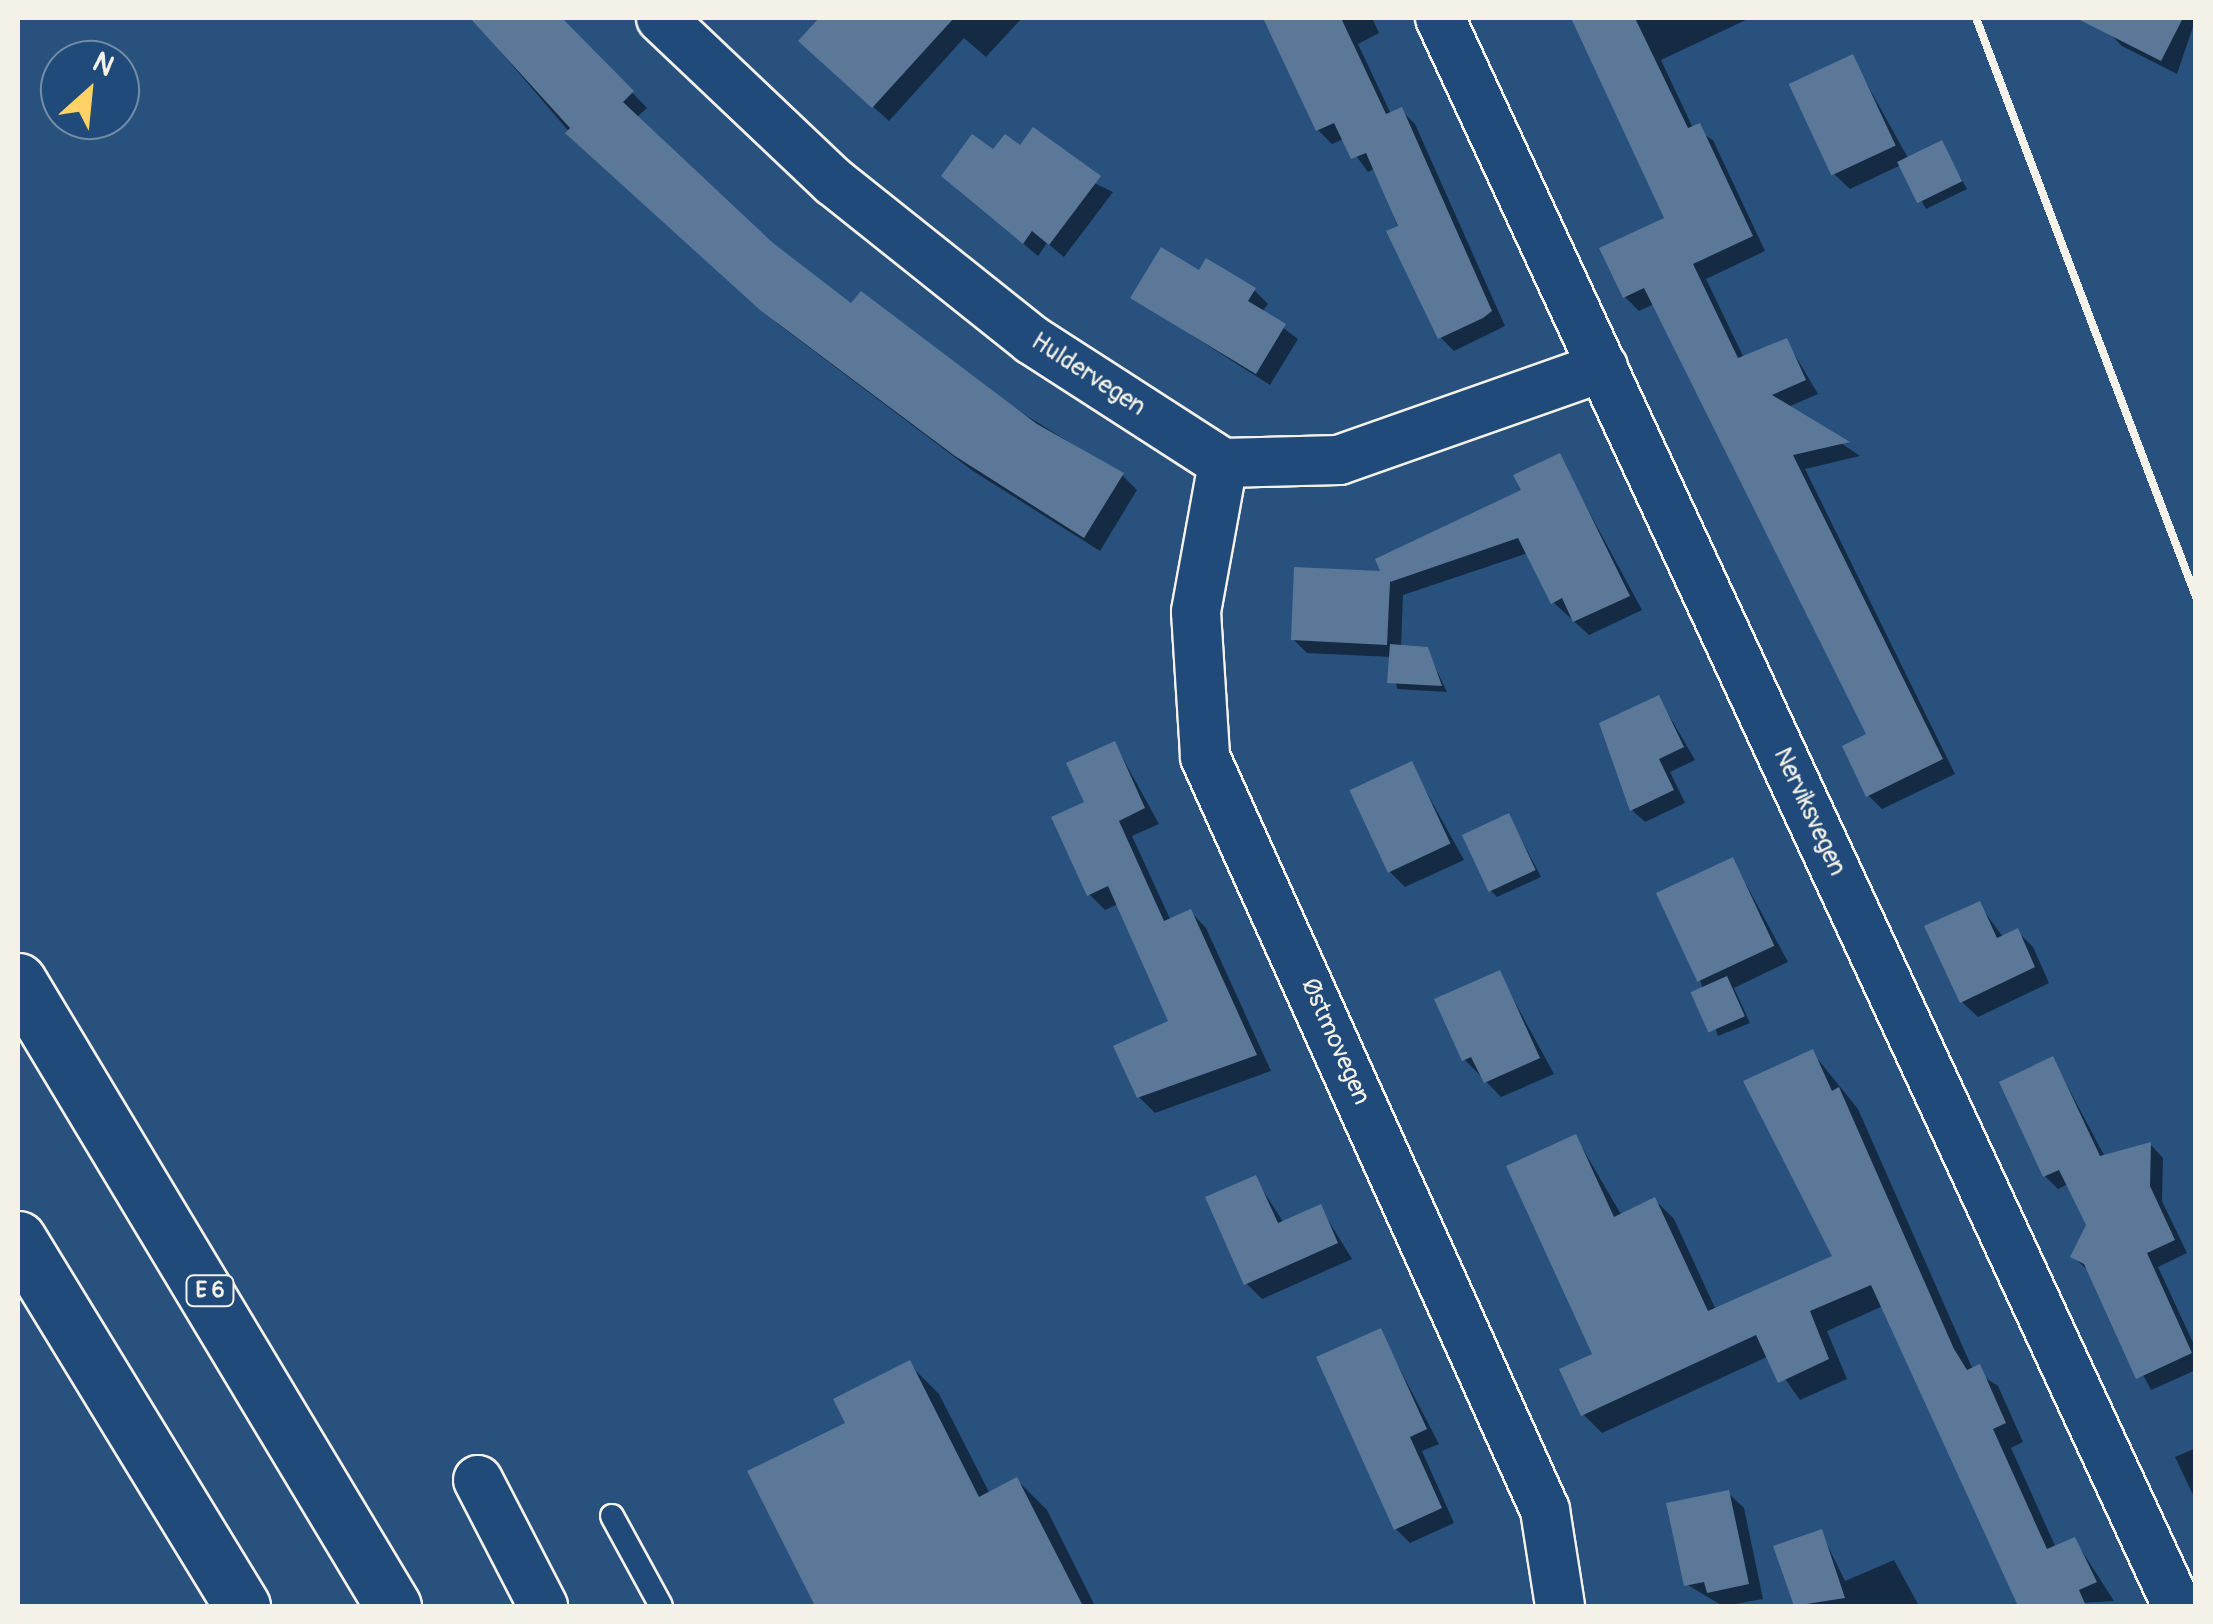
<!DOCTYPE html>
<html>
<head>
<meta charset="utf-8">
<style>
	body { margin:0 }
	#map { position:relative; width:2213px; height:1624px; overflow:hidden; background:#28517e; font-family:Pangolin,sans-serif }
	div>[style] { position:absolute }
	.shadow>* { inset:0; background:#0007 }
	.building>* { inset:0; background:#5b7899; transform-origin:0 0 }
	.roads { filter:drop-shadow(2px 0 #f4f1e8) drop-shadow(-2px 0 #f4f1e8) drop-shadow(0 2px #f4f1e8) drop-shadow(0 -2px #f4f1e8) }
	.lane>* { height:22px; margin:-11px; padding:0 11px; transform-origin:11px; border-radius:11px; background:#1f4a7a }
	.street>* { height:48px; margin:-24px; padding:0 24px; transform-origin:24px; border-radius:24px; background:#1f4a7a }
	.highway>* { height:55px; margin:-27.5px; padding:0 27.5px; transform-origin:27.5px; border-radius:27.5px; background:#1f4a7a }
	.rail>* { height:8px; margin:-4px; padding:0 4px; transform-origin:4px; border-radius:4px; background:#f4f1e8 }
	span { translate:-50% -50%; white-space:nowrap; text-align:center; line-height:1.15; -webkit-text-stroke:8px #1f4a7a; paint-order:stroke }
	.shield-label span { padding:2px 8px; background:#1f4a7a; border:2px solid; border-radius:8px; -webkit-text-stroke-width:0 }
	.shield-label { font-size:22px; color:#f4f1e8; font-weight:700 }
	.street-label { font-size:25px; color:#f4f1e8 }
	.frame { position:absolute; inset:0; border:20px solid #f4f1e8; pointer-events:none }
	.north { position:absolute; left:40px; top:40px; width:100px; height:100px; box-sizing:border-box; background:#1f4a7a; border:2px solid #748da6; border-radius:50%; rotate:27deg; font-size:28px; font-weight:700; line-height:40px; text-align:center; color:#f4f1e8 }
	.north::after { content:''; display:block; margin:auto; width:35px; height:45px; background:#ffd166; clip-path:polygon(50% 0,100% 100%,50% 72%,0 100%) }
</style>
</head>
<body>
<div id="map">
	<div class="shadow">
		<i style="clip-path:polygon(472px 18px,559px 18px,647px 108px,636px 118px,771px 245px,852px 307px,1122px 475px,1137px 490px,1100px 551px,973px 471px,778px 324px,583px 148px)"></i>
		<i style="clip-path:polygon(822px 18px,857px 18px,877px 35px,893px 18px,1022px 18px,986px 57px,964px 38px,889px 121px,801px 41px)"></i>
		<i style="clip-path:polygon(1271px 18px,1372px 18px,1379px 33px,1358px 44px,1391px 114px,1401px 110px,1415px 124px,1505px 326px,1454px 351px,1440px 337px,1375px 168px,1368px 172px,1344px 139px,1332px 144px,1318px 130px)"></i>
		<i style="clip-path:polygon(1574px 18px,1750px 18px,1661px 60px,1693px 128px,1713px 140px,1765px 251px,1706px 279px,1744px 358px,1786px 340px,1818px 394px,1788px 407px,1860px 456px,1805px 469px,1955px 774px,1882px 809px,1868px 795px,1869px 735px,1654px 304px,1639px 311px,1625px 297px,1667px 219px)"></i>
		<i style="clip-path:polygon(2113px 18px,2196px 18px,2177px 74px,2122px 46px,2107px 31px)"></i>
		<i style="clip-path:polygon(1852px 57px,1908px 158px,1941px 143px,1967px 189px,1926px 209px,1901px 165px,1850px 189px,1834px 174px)"></i>
		<i style="clip-path:polygon(1021px 148px,1113px 192px,1064px 257px,1047px 243px,1038px 256px,958px 190px,994px 152px)"></i>
		<i style="clip-path:polygon(1200px 274px,1254px 290px,1268px 304px,1262px 312px,1298px 339px,1270px 385px,1133px 298px)"></i>
		<i style="clip-path:polygon(1559px 456px,1642px 610px,1589px 635px,1553px 602px,1528px 553px,1403px 595px,1401px 648px,1427px 650px,1447px 692px,1397px 689px,1392px 657px,1307px 653px,1293px 639px,1524px 492px)"></i>
		<i style="clip-path:polygon(1659px 698px,1695px 760px,1670px 772px,1685px 803px,1645px 822px,1632px 810px)"></i>
		<i style="clip-path:polygon(1115px 744px,1159px 824px,1132px 836px,1171px 921px,1191px 912px,1206px 928px,1271px 1071px,1155px 1113px,1139px 1097px,1172px 1022px,1118px 904px,1105px 910px,1089px 894px,1087px 803px)"></i>
		<i style="clip-path:polygon(1411px 764px,1464px 860px,1405px 887px,1389px 871px)"></i>
		<i style="clip-path:polygon(1509px 816px,1541px 877px,1497px 897px,1490px 890px)"></i>
		<i style="clip-path:polygon(1733px 860px,1788px 962px,1734px 988px,1750px 1023px,1718px 1036px,1700px 980px)"></i>
		<i style="clip-path:polygon(1979px 904px,2003px 937px,2017px 931px,2033px 947px,2049px 983px,1978px 1017px,1962px 1002px)"></i>
		<i style="clip-path:polygon(1499px 973px,1554px 1074px,1501px 1097px,1464px 1059px)"></i>
		<i style="clip-path:polygon(1812px 1052px,1858px 1109px,1973px 1370px,1998px 1386px,2023px 1442px,2011px 1448px,2056px 1548px,2075px 1540px,2114px 1601px,2020px 1606px,1883px 1306px,1827px 1331px,1847px 1379px,1800px 1400px,1769px 1356px,1602px 1433px,1583px 1414px,1595px 1355px,1576px 1137px,1622px 1216px,1655px 1200px,1674px 1219px,1716px 1310px,1835px 1257px)"></i>
		<i style="clip-path:polygon(2053px 1059px,2105px 1157px,2151px 1145px,2163px 1158px,2162px 1201px,2187px 1253px,2158px 1267px,2196px 1349px,2196px 1370px,2151px 1390px,2090px 1272px,2073px 1257px,2089px 1225px,2068px 1184px,2058px 1189px,2045px 1176px)"></i>
		<i style="clip-path:polygon(1255px 1178px,1284px 1223px,1320px 1207px,1352px 1259px,1262px 1299px,1246px 1283px)"></i>
		<i style="clip-path:polygon(1380px 1331px,1439px 1444px,1422px 1451px,1454px 1523px,1410px 1543px,1396px 1529px)"></i>
		<i style="clip-path:polygon(909px 1364px,939px 1394px,990px 1494px,1017px 1480px,1047px 1510px,1095px 1606px,818px 1606px,751px 1473px,848px 1424px)"></i>
		<i style="clip-path:polygon(2196px 1448px,2196px 1501px,2175px 1457px)"></i>
		<i style="clip-path:polygon(1728px 1493px,1744px 1508px,1763px 1599px,1723px 1606px,1686px 1584px)"></i>
		<i style="clip-path:polygon(1821px 1532px,1845px 1581px,1894px 1560px,1919px 1606px,1796px 1606px,1776px 1548px)"></i>
	</div>
	<div class="building">
		<i style="clip-path:polygon(470px 18px,562px 18px,634px 91px,623px 102px,773px 243px,851px 303px,861px 291px,1037px 424px,1124px 473px,1084px 538px,955px 456px,760px 310px,565px 133px,570px 128px)"></i>
		<i style="clip-path:polygon(819px 18px,954px 18px,872px 108px,798px 41px)"></i>
		<i style="clip-path:polygon(1263px 18px,1341px 18px,1386px 114px,1402px 107px,1492px 311px,1483px 318px,1438px 339px,1386px 231px,1398px 226px,1366px 153px,1351px 159px,1334px 123px,1316px 131px)"></i>
		<i style="clip-path:polygon(1571px 18px,1635px 18px,1688px 128px,1700px 123px,1753px 236px,1693px 264px,1738px 358px,1787px 338px,1806px 380px,1772px 395px,1850px 442px,1793px 455px,1943px 759px,1866px 797px,1842px 746px,1866px 734px,1644px 288px,1623px 298px,1599px 248px,1664px 218px)"></i>
		<i style="clip-path:polygon(2076px 18px,2183px 18px,2161px 61px)"></i>
		<i style="left:1853px;top:54px;width:101px;height:71px;rotate:65deg"></i>
		<i style="clip-path:polygon(1033px 127px,1101px 176px,1049px 245px,1032px 231px,1023px 244px,941px 176px,972px 134px,993px 149px,1005px 134px,1020px 145px)"></i>
		<i style="left:1942px;top:140px;width:46px;height:50px;rotate:64deg"></i>
		<i style="clip-path:polygon(1161px 247px,1199px 270px,1206px 258px,1256px 288px,1248px 301px,1286px 324px,1256px 374px,1130px 298px)"></i>
		<i style="clip-path:polygon(1560px 453px,1630px 596px,1573px 622px,1562px 598px,1551px 604px,1518px 538px,1390px 582px,1387px 645px,1291px 640px,1294px 567px,1380px 571px,1375px 559px,1521px 490px,1513px 475px)"></i>
		<i style="clip-path:polygon(1390px 644px,1428px 647px,1442px 686px,1387px 683px)"></i>
		<i style="clip-path:polygon(1659px 695px,1684px 747px,1659px 759px,1674px 790px,1630px 811px,1599px 723px)"></i>
		<i style="clip-path:polygon(1115px 741px,1145px 808px,1119px 821px,1164px 921px,1191px 909px,1257px 1055px,1137px 1098px,1113px 1046px,1168px 1021px,1108px 886px,1087px 896px,1051px 817px,1084px 802px,1066px 763px)"></i>
		<i style="left:1412px;top:761px;width:91px;height:69px;rotate:65deg"></i>
		<i style="left:1509px;top:813px;width:63px;height:52px;rotate:65deg"></i>
		<i style="left:1733px;top:857px;width:98px;height:85px;rotate:65deg"></i>
		<i style="clip-path:polygon(1980px 901px,1997px 938px,2018px 928px,2035px 967px,1960px 1003px,1924px 926px)"></i>
		<i style="clip-path:polygon(1500px 970px,1540px 1058px,1484px 1083px,1471px 1057px,1462px 1061px,1434px 999px)"></i>
		<i style="left:1727px;top:976px;width:44px;height:40px;rotate:66deg"></i>
		<i style="clip-path:polygon(1813px 1049px,1832px 1091px,1839px 1087px,1954px 1349px,1967px 1370px,1980px 1364px,2006px 1423px,1993px 1429px,2047px 1549px,2075px 1537px,2097px 1582px,2079px 1590px,2086px 1606px,2018px 1606px,1871px 1285px,1810px 1311px,1829px 1359px,1778px 1383px,1756px 1335px,1581px 1416px,1559px 1369px,1592px 1354px,1506px 1166px,1576px 1134px,1614px 1217px,1655px 1197px,1708px 1311px,1832px 1256px,1743px 1081px)"></i>
		<i style="clip-path:polygon(2053px 1056px,2100px 1156px,2151px 1142px,2150px 1186px,2175px 1240px,2147px 1253px,2192px 1353px,2136px 1379px,2084px 1264px,2070px 1257px,2086px 1225px,2059px 1170px,2043px 1177px,1999px 1082px)"></i>
		<i style="clip-path:polygon(1256px 1175px,1278px 1223px,1321px 1204px,1338px 1243px,1244px 1285px,1205px 1197px)"></i>
		<i style="clip-path:polygon(1381px 1328px,1427px 1429px,1410px 1437px,1442px 1508px,1394px 1530px,1316px 1357px)"></i>
		<i style="clip-path:polygon(910px 1360px,979px 1497px,1017px 1477px,1083px 1606px,815px 1606px,747px 1471px,845px 1423px,833px 1399px)"></i>
		<i style="clip-path:polygon(1729px 1490px,1749px 1584px,1707px 1593px,1704px 1582px,1684px 1586px,1666px 1503px)"></i>
		<i style="clip-path:polygon(1822px 1529px,1845px 1598px,1794px 1606px,1773px 1546px)"></i>
	</div>
	<div class="roads">
		<div class="lane">
			<i style="left:612px;top:1516px;width:102px;rotate:61.4deg"></i>
		</div>
		<div class="street">
			<i style="left:661px;top:18px;width:238px;rotate:43.5deg"></i>
			<i style="left:834px;top:182px;width:253px;rotate:38.6deg"></i>
			<i style="left:1032px;top:340px;width:227px;rotate:32.8deg"></i>
			<i style="left:1223px;top:463px;width:116px;rotate:-1.5deg"></i>
			<i style="left:1339px;top:460px;width:280px;rotate:-19.4deg"></i>
			<i style="left:1440px;top:18px;width:1751px;rotate:65.1deg"></i>
			<i style="left:1223px;top:463px;width:151px;rotate:100.3deg"></i>
			<i style="left:1196px;top:612px;width:145px;rotate:86.4deg"></i>
			<i style="left:1205px;top:757px;width:826px;rotate:65.7deg"></i>
			<i style="left:1545px;top:1510px;width:97px;rotate:81.1deg"></i>
			<i style="left:478px;top:1480px;width:142px;rotate:62.7deg"></i>
		</div>
		<div class="highway">
			<i style="left:18px;top:981px;width:729px;rotate:59.04deg"></i>
			<i style="left:18px;top:1239px;width:430px;rotate:58.6deg"></i>
		</div>
	</div>
	<div class="rail">
		<i style="left:1976px;top:18px;width:619px;rotate:69.19deg"></i>
	</div>
	<div class="shield-label">
		<span style="left:210px;top:1291px">E 6</span>
	</div>
	<div class="street-label">
		<span style="left:1088px;top:375px;rotate:33deg">Huldervegen</span>
		<span style="left:1809px;top:812px;rotate:65deg">Nerviksvegen</span>
		<span style="left:1335px;top:1042px;rotate:66deg">Østmovegen</span>
	</div>
	<div class="frame"></div>
	<div class="north">N</div>
</div>
</body>
</html>
